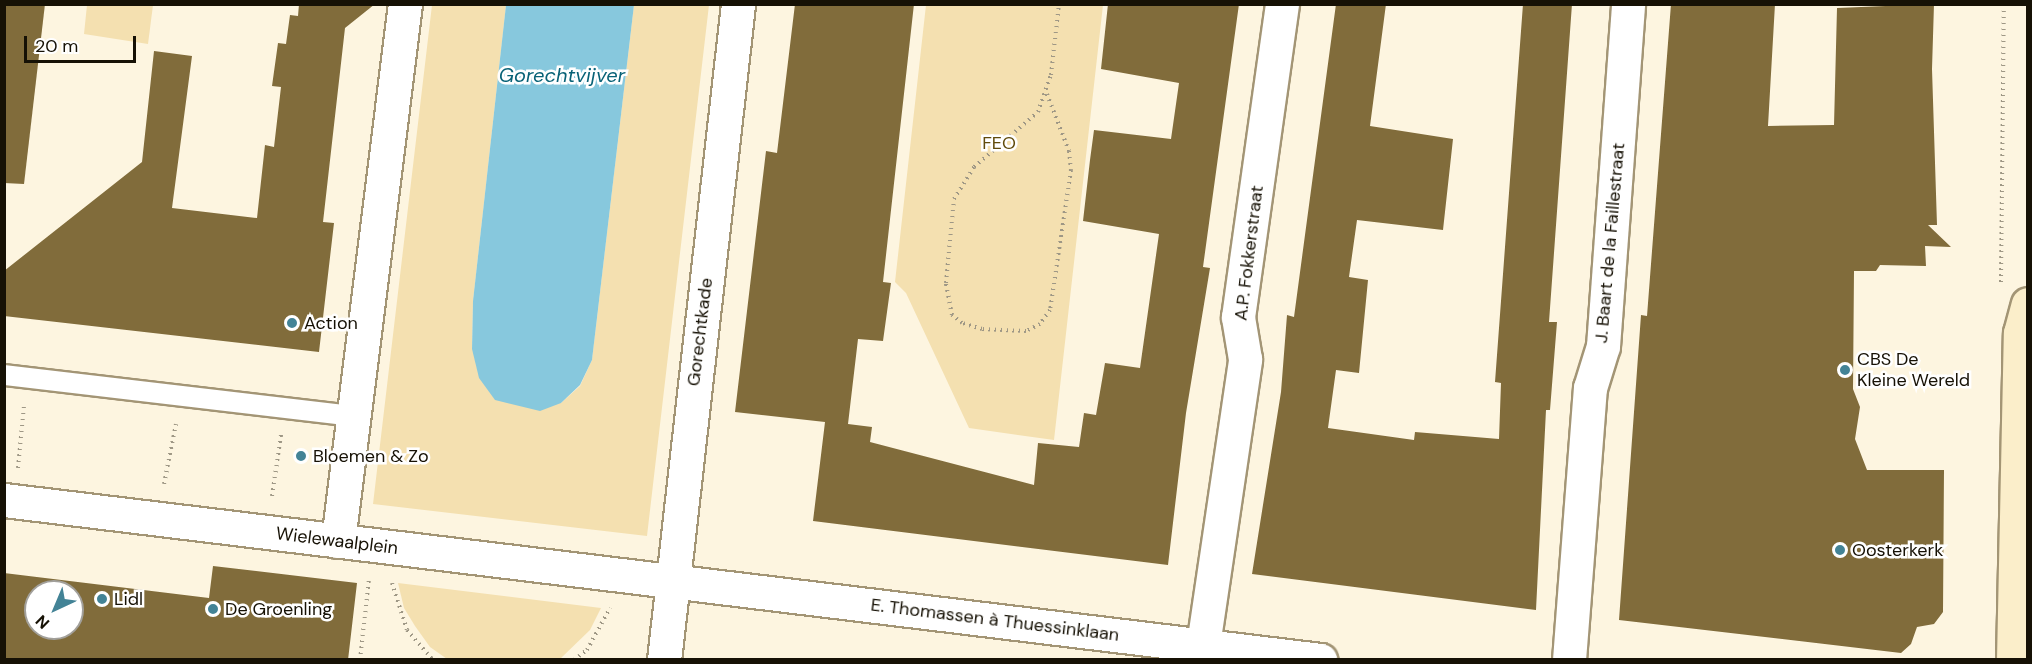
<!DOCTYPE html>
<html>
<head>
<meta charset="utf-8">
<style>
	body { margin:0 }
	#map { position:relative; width:2032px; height:664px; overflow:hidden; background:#fdf5e0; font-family:"DM Sans",sans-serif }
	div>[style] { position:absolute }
	.green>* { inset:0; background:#f4e0b0 }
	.water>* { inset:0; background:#87c8dd }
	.building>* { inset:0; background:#816c3b }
	.path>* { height:4px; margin-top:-2px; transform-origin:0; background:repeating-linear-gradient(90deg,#9e9785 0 1.5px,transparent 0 6px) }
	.roads { filter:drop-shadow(2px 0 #a39575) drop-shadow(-2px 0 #a39575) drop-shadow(0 2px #a39575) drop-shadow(0 -2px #a39575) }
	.service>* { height:20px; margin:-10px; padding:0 10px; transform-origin:10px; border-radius:10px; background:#fff }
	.minor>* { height:33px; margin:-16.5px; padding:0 16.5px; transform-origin:16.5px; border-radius:16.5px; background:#fff }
	.tertiary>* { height:33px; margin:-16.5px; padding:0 16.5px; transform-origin:16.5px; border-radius:16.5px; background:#fff }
	.secondary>* { height:33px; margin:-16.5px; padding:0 16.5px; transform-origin:16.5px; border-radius:16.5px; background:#fbeeca }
	.dots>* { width:16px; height:16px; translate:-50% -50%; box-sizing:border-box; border:3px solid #fff; border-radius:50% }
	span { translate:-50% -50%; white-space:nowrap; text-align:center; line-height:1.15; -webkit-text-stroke:5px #fff; paint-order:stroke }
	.park-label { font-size:18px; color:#614b0b }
	.street-label { font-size:18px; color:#161105 }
	.poi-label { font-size:18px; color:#161105 }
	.left { translate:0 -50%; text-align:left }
	.water-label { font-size:20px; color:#086277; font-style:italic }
	.frame { position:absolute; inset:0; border:6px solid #161105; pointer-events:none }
	.north { position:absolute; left:24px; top:580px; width:60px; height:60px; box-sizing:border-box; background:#fff; border:2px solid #a2a09b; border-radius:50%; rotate:224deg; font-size:16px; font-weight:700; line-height:24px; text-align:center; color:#161105 }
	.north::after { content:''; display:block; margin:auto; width:21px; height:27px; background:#438396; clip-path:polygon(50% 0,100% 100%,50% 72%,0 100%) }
	.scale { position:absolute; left:24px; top:36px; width:112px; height:27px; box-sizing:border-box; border:3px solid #161105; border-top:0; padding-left:8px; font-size:18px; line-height:21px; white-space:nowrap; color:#161105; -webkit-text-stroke:4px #fff; paint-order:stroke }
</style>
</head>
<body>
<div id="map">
	<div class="green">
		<i style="clip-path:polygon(87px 5px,153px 5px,148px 44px,84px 34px)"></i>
		<i style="clip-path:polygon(432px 5px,506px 5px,473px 301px,472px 349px,561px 403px,580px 386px,592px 360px,634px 5px,709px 5px,647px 536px,373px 504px)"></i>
		<i style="clip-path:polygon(926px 5px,1103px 5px,1054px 440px,969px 428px,906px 293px,895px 282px)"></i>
		<i style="clip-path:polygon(398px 583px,601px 608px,590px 630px,560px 659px,447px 659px,430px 647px,415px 626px,404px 608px)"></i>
	</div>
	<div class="water">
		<i style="clip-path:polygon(506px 5px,634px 5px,592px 360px,580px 385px,561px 403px,540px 411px,495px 400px,479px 378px,472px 349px,473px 301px)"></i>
	</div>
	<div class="building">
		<i style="clip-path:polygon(4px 4px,45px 4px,24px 184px,4px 183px)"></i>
		<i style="clip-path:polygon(299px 4px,375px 4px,345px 28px,323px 222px,334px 223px,319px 352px,4px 316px,4px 271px,142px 162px,154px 51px,192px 56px,172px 208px,257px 218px,265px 145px,274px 147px,281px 87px,272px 86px,278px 43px,286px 44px,290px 15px,298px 16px)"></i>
		<i style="clip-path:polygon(795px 4px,914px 4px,883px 282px,891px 283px,883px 341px,858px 339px,848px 424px,872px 427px,870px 442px,1034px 485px,1038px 443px,1079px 447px,1084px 413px,1096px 415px,1105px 363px,1140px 368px,1159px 234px,1083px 221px,1090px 160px,1094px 130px,1171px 139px,1179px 83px,1101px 69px,1108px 4px,1239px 4px,1203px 267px,1210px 268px,1186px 413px,1168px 565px,813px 521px,825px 422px,735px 412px,766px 151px,777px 153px)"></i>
		<i style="clip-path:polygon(1336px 4px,1386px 4px,1370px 126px,1453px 139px,1443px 230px,1357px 220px,1349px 277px,1368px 280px,1359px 373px,1336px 370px,1328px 428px,1414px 440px,1415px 432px,1499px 439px,1501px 383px,1495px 382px,1523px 4px,1572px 4px,1549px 322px,1557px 322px,1550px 410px,1546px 410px,1536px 610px,1252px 574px,1281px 392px,1287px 315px,1294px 317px)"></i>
		<i style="clip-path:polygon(1671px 4px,1775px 4px,1768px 126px,1834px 125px,1837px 8px,1934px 4px,1932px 69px,1937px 225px,1928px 225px,1951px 247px,1925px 246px,1926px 266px,1880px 265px,1876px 271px,1854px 271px,1853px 389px,1860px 407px,1855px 439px,1867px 470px,1944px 470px,1943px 612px,1934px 624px,1917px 627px,1911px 644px,1901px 653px,1619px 620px,1641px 315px,1647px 316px)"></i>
		<i style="clip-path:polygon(evenodd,213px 566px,357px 583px,348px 660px,4px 660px,4px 573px,209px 598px,213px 566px,36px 592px,72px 592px,72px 628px,36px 628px,36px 592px)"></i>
	</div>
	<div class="path">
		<i style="left:1047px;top:94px;width:61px;rotate:68.9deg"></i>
		<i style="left:1069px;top:151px;width:19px;rotate:84deg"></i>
		<i style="left:1071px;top:170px;width:142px;rotate:98.5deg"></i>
		<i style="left:1050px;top:310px;width:17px;rotate:126deg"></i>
		<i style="left:1040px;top:324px;width:16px;rotate:153deg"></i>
		<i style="left:1026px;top:331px;width:44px;rotate:-177.4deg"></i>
		<i style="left:982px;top:329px;width:21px;rotate:-163deg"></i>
		<i style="left:962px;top:323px;width:13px;rotate:-141deg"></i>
		<i style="left:952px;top:315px;width:33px;rotate:-101deg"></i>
		<i style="left:946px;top:283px;width:84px;rotate:-84.6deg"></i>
		<i style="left:954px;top:199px;width:38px;rotate:-58deg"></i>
		<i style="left:974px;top:167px;width:84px;rotate:-40.7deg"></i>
		<i style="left:1038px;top:112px;width:39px;rotate:-71deg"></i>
		<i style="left:1051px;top:75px;width:71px;rotate:-83.6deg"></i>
		<i style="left:2001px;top:282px;width:278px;rotate:-89.4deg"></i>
		<i style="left:18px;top:468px;width:62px;rotate:-84.5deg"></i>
		<i style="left:164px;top:484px;width:61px;rotate:-78.7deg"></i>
		<i style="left:272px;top:496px;width:62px;rotate:-81.6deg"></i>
		<i style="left:392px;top:583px;width:49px;rotate:72.3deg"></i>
		<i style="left:407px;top:630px;width:40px;rotate:49deg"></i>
		<i style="left:360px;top:660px;width:81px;rotate:-83.7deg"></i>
		<i style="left:574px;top:660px;width:16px;rotate:-38deg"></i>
		<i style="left:587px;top:650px;width:48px;rotate:-61.3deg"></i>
	</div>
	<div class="roads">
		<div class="service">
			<i style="left:4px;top:375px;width:353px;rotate:6.7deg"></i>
		</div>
		<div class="minor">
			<i style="left:338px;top:541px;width:541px;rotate:-82.89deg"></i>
			<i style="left:1203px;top:645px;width:289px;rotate:-81.6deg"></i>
			<i style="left:1245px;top:359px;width:43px;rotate:-99.5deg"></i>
			<i style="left:1238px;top:317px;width:316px;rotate:-82deg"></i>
			<i style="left:664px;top:660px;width:660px;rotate:-83.56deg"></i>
			<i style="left:1569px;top:660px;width:273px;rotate:-85.6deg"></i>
			<i style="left:1590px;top:388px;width:44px;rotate:-72.8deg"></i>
			<i style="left:1603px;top:346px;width:343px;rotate:-85.8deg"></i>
		</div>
		<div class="tertiary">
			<i style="left:4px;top:500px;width:1326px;rotate:6.93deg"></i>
		</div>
		<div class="secondary">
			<i style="left:2013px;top:660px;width:327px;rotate:-88.8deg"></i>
			<i style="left:2020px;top:333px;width:30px;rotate:-75deg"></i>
		</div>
	</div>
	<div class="dots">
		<i style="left:292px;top:323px;background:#438396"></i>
		<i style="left:1845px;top:370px;background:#438396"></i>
		<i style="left:301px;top:456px;background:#438396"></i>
		<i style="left:1840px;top:550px;background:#438396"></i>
		<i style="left:102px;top:599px;background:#438396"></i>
		<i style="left:213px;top:609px;background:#438396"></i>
	</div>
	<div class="park-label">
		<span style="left:999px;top:143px">FEO</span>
	</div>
	<div class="street-label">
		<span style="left:1610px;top:243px;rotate:-85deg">J. Baart de la Faillestraat</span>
		<span style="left:1249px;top:253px;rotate:-83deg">A.P. Fokkerstraat</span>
		<span style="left:700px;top:332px;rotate:-83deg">Gorechtkade</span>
		<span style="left:337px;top:541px;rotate:7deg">Wielewaalplein</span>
		<span style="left:995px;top:620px;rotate:7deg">E. Thomassen à Thuessinklaan</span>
	</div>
	<div class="poi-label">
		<span class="left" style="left:304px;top:323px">Action</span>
		<span class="left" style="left:1857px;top:370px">CBS De<br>Kleine Wereld</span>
		<span class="left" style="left:313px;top:456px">Bloemen &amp; Zo</span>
		<span class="left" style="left:1852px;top:550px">Oosterkerk</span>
		<span class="left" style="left:114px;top:599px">Lidl</span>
		<span class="left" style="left:225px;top:609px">De Groenling</span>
	</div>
	<div class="water-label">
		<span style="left:562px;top:75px">Gorechtvijver</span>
	</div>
	<div class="frame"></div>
	<div class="north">N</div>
	<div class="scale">20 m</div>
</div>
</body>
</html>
